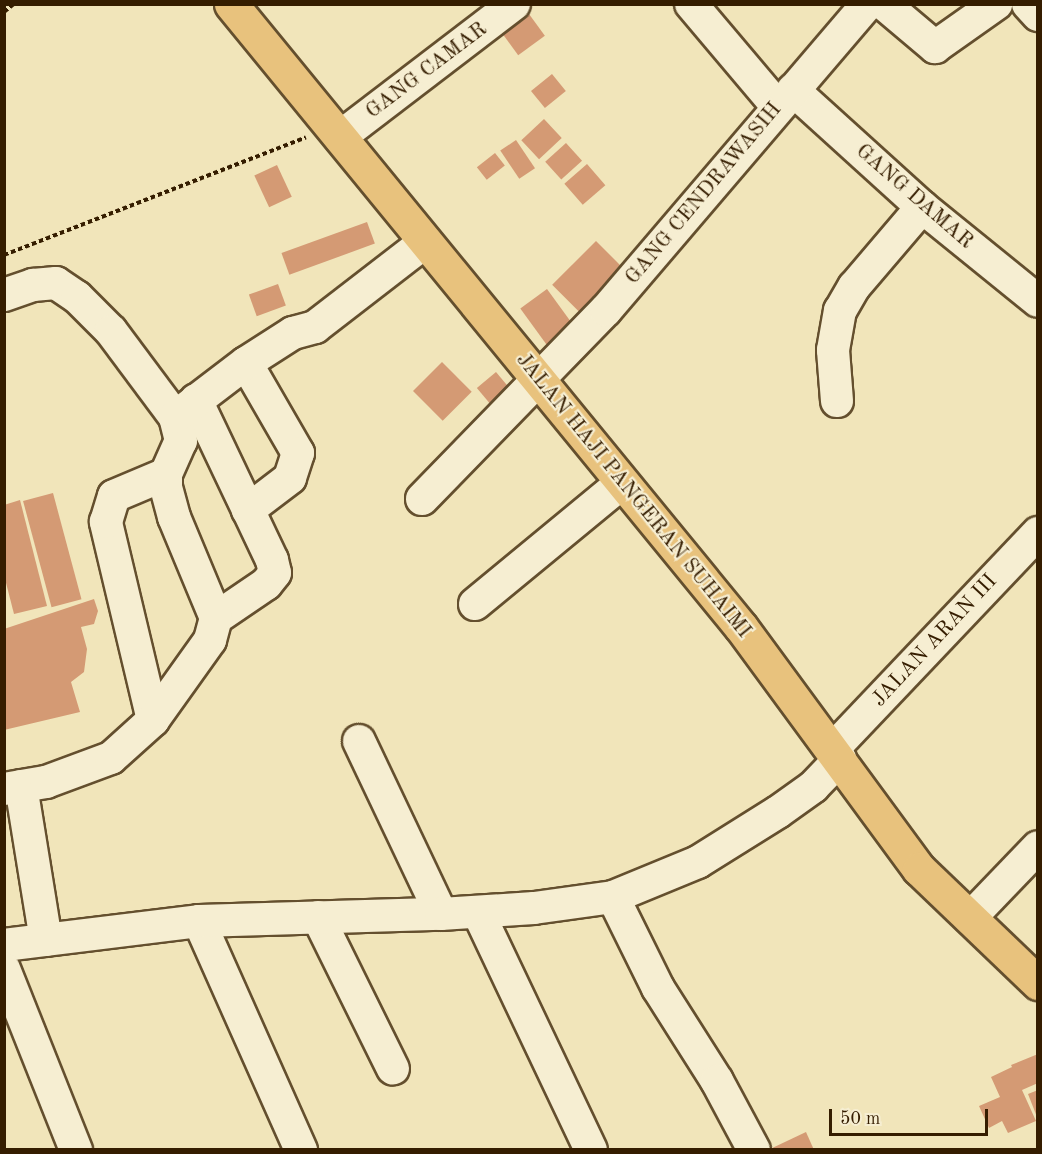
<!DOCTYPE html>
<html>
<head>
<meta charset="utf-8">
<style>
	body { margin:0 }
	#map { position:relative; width:1042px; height:1154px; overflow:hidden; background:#f1e5ba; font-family:"Old Standard TT",serif }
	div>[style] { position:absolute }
	.building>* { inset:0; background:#d49a74; transform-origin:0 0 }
	.path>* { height:4px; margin-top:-2px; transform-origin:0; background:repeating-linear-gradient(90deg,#351d00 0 4.5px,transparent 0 7.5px) }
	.roads { filter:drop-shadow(2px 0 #644f2e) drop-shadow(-2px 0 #644f2e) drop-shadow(0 2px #644f2e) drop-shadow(0 -2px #644f2e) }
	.minor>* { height:32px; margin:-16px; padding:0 16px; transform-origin:16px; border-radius:16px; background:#f6eed2 }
	.major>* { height:33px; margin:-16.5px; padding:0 16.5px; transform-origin:16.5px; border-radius:16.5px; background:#e8c27d }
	span { translate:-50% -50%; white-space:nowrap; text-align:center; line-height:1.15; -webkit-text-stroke:4.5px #f6eed2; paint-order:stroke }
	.street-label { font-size:21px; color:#351d00 }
	.frame { position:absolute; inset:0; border:6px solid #351d00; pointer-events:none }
	.scale { position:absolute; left:829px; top:1109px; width:159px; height:27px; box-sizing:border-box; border:3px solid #351d00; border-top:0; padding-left:8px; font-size:18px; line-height:21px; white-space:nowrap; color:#351d00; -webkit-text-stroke:4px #f6eed2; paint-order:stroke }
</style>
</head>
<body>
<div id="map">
	<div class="building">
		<i style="left:529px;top:14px;width:27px;height:33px;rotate:54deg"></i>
		<i style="left:552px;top:74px;width:22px;height:27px;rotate:51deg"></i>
		<i style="left:544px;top:119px;width:26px;height:31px;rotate:47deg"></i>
		<i style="left:516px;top:140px;width:34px;height:19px;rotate:56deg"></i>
		<i style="left:566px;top:143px;width:24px;height:28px;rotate:48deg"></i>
		<i style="left:495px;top:153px;width:16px;height:23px;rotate:52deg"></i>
		<i style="left:587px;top:164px;width:28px;height:30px;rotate:49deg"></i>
		<i style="left:277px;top:165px;width:35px;height:25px;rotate:65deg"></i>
		<i style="left:367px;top:222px;width:23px;height:91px;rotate:70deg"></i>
		<i style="left:596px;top:241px;width:42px;height:62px;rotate:45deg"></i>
		<i style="left:278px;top:284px;width:23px;height:31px;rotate:70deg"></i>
		<i style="left:547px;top:289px;width:56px;height:33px;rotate:54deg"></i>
		<i style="left:442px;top:362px;width:42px;height:41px;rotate:45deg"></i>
		<i style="left:496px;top:372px;width:30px;height:25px;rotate:50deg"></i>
		<i style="left:53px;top:493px;width:110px;height:31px;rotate:75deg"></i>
		<i style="clip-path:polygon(20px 500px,47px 606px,14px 614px,4px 575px,4px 505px)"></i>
		<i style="clip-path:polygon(94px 599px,98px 611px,94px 624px,81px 627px,87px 649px,84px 672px,71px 682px,80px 712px,4px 730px,4px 629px)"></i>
		<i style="clip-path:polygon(1038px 1054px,1038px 1083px,1022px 1090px,1036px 1121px,1008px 1133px,1002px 1121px,989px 1128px,979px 1106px,1000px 1097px,991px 1077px,1012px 1067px,1016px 1075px,1011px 1065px)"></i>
		<i style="clip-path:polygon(1038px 1090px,1038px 1117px,1037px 1117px,1028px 1094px)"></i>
		<i style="clip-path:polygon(806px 1132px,814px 1150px,768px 1150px)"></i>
	</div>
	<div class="path">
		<i style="left:4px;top:12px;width:13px;rotate:-39deg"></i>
		<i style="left:4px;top:255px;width:324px;rotate:-21.3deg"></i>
	</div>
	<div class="roads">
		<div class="minor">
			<i style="left:691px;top:4px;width:135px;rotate:49.8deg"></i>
			<i style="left:884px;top:4px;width:67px;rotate:40.1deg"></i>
			<i style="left:935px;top:47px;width:75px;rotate:-35.2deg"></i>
			<i style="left:1028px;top:4px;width:15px;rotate:48deg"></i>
			<i style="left:793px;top:90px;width:174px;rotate:42.2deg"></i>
			<i style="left:922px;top:207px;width:149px;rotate:39deg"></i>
			<i style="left:340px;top:137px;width:219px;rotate:-37.4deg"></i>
			<i style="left:4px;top:295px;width:31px;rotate:-19deg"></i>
			<i style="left:33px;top:285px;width:23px;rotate:-5deg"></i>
			<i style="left:56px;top:283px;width:25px;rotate:34deg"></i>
			<i style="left:77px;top:297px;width:48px;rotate:45deg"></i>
			<i style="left:111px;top:331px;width:107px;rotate:53.3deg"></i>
			<i style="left:246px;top:363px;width:104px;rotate:60deg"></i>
			<i style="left:298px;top:453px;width:26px;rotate:108deg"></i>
			<i style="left:290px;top:478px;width:53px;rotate:142.7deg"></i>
			<i style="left:196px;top:400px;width:177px;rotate:64.6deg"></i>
			<i style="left:272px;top:560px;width:13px;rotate:77deg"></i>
			<i style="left:275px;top:573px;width:14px;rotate:129deg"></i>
			<i style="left:266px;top:584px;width:60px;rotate:145.8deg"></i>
			<i style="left:837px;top:401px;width:51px;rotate:-94.5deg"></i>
			<i style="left:833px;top:350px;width:40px;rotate:-80deg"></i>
			<i style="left:840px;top:311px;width:28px;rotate:-60deg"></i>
			<i style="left:854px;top:287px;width:105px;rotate:-49.6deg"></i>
			<i style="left:422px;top:499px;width:264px;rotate:-45.8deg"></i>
			<i style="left:606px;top:310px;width:402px;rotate:-49.5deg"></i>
			<i style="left:475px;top:604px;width:190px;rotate:-39.5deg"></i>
			<i style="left:153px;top:720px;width:204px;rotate:-103.4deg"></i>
			<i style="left:106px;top:522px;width:27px;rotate:-73deg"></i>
			<i style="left:114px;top:496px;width:56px;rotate:-22.9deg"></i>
			<i style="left:359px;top:741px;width:191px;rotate:64.6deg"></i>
			<i style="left:833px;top:749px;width:298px;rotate:-46.5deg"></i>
			<i style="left:21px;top:786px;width:156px;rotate:80.8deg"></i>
			<i style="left:4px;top:789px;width:43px;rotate:-9.5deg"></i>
			<i style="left:46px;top:782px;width:69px;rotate:-20.3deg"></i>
			<i style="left:111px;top:758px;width:57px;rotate:-42.1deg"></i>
			<i style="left:153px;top:720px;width:98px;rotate:-54.5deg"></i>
			<i style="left:210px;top:640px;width:23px;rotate:-75deg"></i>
			<i style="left:216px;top:618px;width:109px;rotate:-112.6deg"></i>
			<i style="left:174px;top:517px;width:30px;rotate:-105deg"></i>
			<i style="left:166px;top:488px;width:14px;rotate:-90deg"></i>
			<i style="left:166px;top:474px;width:36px;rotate:-66deg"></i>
			<i style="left:181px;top:441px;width:25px;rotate:-104deg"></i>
			<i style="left:175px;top:417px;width:89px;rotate:-37.3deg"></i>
			<i style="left:246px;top:363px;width:56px;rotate:-32.6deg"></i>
			<i style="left:293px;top:333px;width:23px;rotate:-15deg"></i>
			<i style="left:315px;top:327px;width:139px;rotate:-37.7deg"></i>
			<i style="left:613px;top:897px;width:102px;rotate:63.7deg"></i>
			<i style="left:658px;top:988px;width:110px;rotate:57.6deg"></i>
			<i style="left:717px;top:1081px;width:78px;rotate:61.8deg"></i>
			<i style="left:478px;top:912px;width:263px;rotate:64.6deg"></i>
			<i style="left:318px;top:917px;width:169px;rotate:63.7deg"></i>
			<i style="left:970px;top:918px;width:98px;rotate:-46.2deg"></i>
			<i style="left:199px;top:921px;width:251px;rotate:66deg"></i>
			<i style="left:4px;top:945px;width:196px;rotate:-7deg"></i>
			<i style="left:199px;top:921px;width:242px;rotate:-1.7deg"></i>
			<i style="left:441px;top:914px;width:93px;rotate:-3.7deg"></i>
			<i style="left:534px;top:908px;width:80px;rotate:-7.9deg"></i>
			<i style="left:613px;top:897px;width:92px;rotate:-22.4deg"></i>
			<i style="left:698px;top:862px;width:94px;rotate:-32deg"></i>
			<i style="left:778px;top:812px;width:43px;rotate:-35.5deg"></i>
			<i style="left:813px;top:787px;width:39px;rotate:-46deg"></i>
			<i style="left:4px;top:969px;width:195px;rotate:68.3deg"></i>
		</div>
		<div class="major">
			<i style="left:231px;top:4px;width:805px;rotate:50.7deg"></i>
			<i style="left:741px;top:627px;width:300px;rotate:53.7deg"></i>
			<i style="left:919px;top:869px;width:165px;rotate:43.8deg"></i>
		</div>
	</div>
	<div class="street-label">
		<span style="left:427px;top:71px;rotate:-37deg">GANG CAMAR</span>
		<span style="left:704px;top:194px;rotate:-50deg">GANG CENDRAWASIH</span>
		<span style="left:914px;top:197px;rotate:41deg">GANG DAMAR</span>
		<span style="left:633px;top:496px;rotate:51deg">JALAN HAJI PANGERAN SUHAIMI</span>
		<span style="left:935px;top:641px;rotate:-47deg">JALAN ARAN III</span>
	</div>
	<div class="frame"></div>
	<div class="scale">50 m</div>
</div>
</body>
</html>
